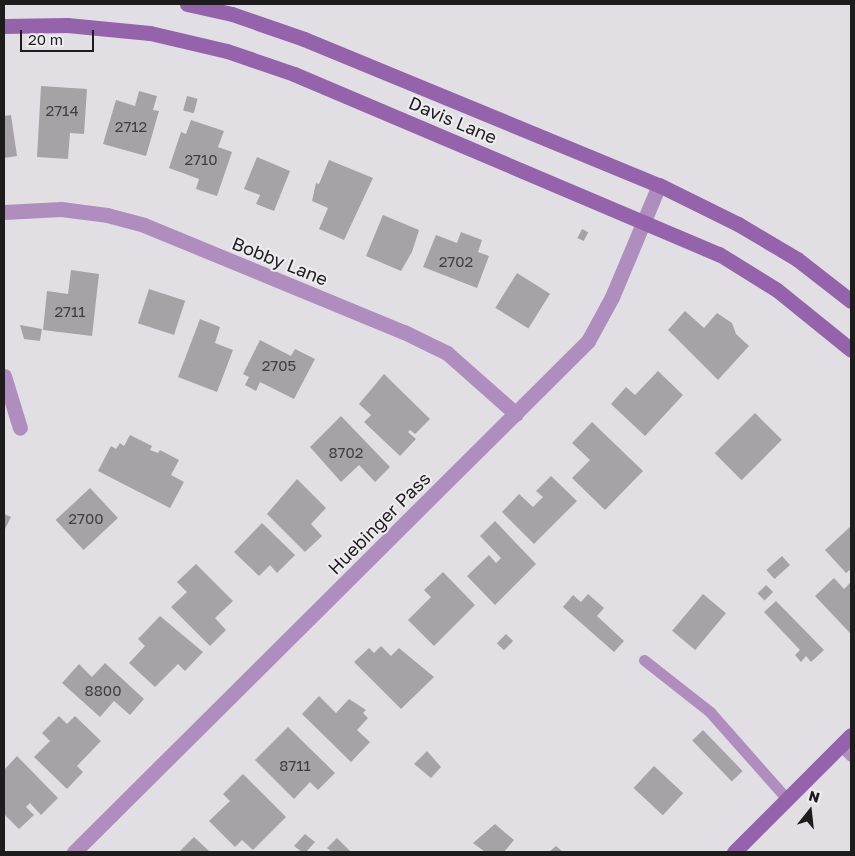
<!DOCTYPE html>
<html>
<head>
<meta charset="utf-8">
<style>
	body { margin:0 }
	#map { position:relative; width:855px; height:856px; overflow:hidden; background:#e2dfe4; font-family:"Golos Text",sans-serif }
	div>[style] { position:absolute }
	.building>* { inset:0; background:#a6a3a7; transform-origin:0 0 }
	.lane>* { height:11px; margin:-5.5px; padding:0 5.5px; transform-origin:5.5px; border-radius:5.5px; background:#af8dbe }
	.street>* { height:15px; margin:-7.5px; padding:0 7.5px; transform-origin:7.5px; border-radius:7.5px; background:#af8dbe }
	.secondary>* { height:15px; margin:-7.5px; padding:0 7.5px; transform-origin:7.5px; border-radius:7.5px; background:#9563ab }
	span { translate:-50% -50%; white-space:nowrap; text-align:center; line-height:1.15; -webkit-text-stroke:4px #efecf1; paint-order:stroke }
	.number-label { font-size:15px; color:#403e40 }
	.number-label span { -webkit-text-stroke-width:0 }
	.street-label { font-size:18px; color:#1e1d1e }
	.frame { position:absolute; inset:0; border:5px solid #1e1d1e; pointer-events:none }
	.north { position:absolute; left:785px; top:786px; width:50px; height:50px; -webkit-text-stroke:4px #efecf1; paint-order:stroke; rotate:16deg; font-size:14px; font-weight:700; line-height:20px; text-align:center; color:#1e1d1e }
	.north::after { content:''; display:block; margin:auto; width:18px; height:22px; background:#1e1d1e; clip-path:polygon(50% 0,100% 100%,50% 72%,0 100%) }
	.scale { position:absolute; left:20px; top:30px; width:74px; height:22px; box-sizing:border-box; border:2px solid #1e1d1e; border-top:0; padding-left:6px; font-size:15px; line-height:18px; white-space:nowrap; color:#1e1d1e; -webkit-text-stroke:4px #efecf1; paint-order:stroke }
</style>
</head>
<body>
<div id="map">
	<div class="building">
		<i style="clip-path:polygon(41px 86px,87px 89px,84px 134px,70px 133px,68px 159px,37px 157px)"></i>
		<i style="clip-path:polygon(139px 91px,157px 96px,153px 110px,159px 111px,146px 156px,103px 144px,116px 100px,135px 106px)"></i>
		<i style="left:187px;top:96px;width:11px;height:15px;rotate:15deg"></i>
		<i style="clip-path:polygon(11px 115px,17px 156px,4px 158px,4px 116px)"></i>
		<i style="clip-path:polygon(191px 120px,224px 131px,218px 147px,232px 152px,217px 196px,196px 189px,199px 179px,169px 168px,181px 132px,186px 134px)"></i>
		<i style="clip-path:polygon(257px 157px,290px 171px,274px 211px,256px 204px,260px 195px,244px 189px)"></i>
		<i style="clip-path:polygon(329px 160px,373px 178px,344px 240px,319px 229px,328px 208px,312px 201px,316px 183px,319px 184px)"></i>
		<i style="clip-path:polygon(383px 215px,419px 230px,412px 252px,401px 271px,366px 256px)"></i>
		<i style="left:582px;top:229px;width:7px;height:10px;rotate:27deg"></i>
		<i style="clip-path:polygon(461px 232px,482px 240px,478px 252px,489px 256px,477px 288px,423px 267px,436px 235px,457px 243px)"></i>
		<i style="clip-path:polygon(71px 270px,99px 274px,92px 336px,43px 330px,47px 291px,68px 294px)"></i>
		<i style="left:517px;top:273px;width:39px;height:41px;rotate:32deg"></i>
		<i style="left:149px;top:289px;width:38px;height:36px;rotate:18deg"></i>
		<i style="clip-path:polygon(685px 311px,704px 328px,717px 313px,732px 323px,736px 334px,749px 346px,718px 380px,668px 330px)"></i>
		<i style="clip-path:polygon(200px 319px,220px 327px,215px 343px,233px 350px,217px 392px,178px 377px)"></i>
		<i style="clip-path:polygon(20px 325px,42px 329px,40px 341px,24px 339px)"></i>
		<i style="clip-path:polygon(260px 340px,291px 356px,295px 349px,315px 359px,294px 399px,260px 382px,256px 391px,245px 385px,249px 377px,243px 374px)"></i>
		<i style="clip-path:polygon(658px 371px,683px 395px,645px 436px,611px 404px,626px 387px,635px 395px)"></i>
		<i style="clip-path:polygon(384px 374px,430px 419px,415px 434px,410px 430px,408px 432px,416px 439px,400px 456px,364px 422px,371px 415px,359px 404px)"></i>
		<i style="left:755px;top:413px;width:38px;height:57px;rotate:45deg"></i>
		<i style="clip-path:polygon(341px 416px,390px 467px,375px 482px,359px 465px,341px 482px,310px 447px)"></i>
		<i style="clip-path:polygon(592px 422px,643px 471px,605px 510px,572px 478px,590px 460px,572px 443px)"></i>
		<i style="clip-path:polygon(130px 435px,152px 446px,150px 450px,158px 453px,160px 450px,179px 460px,171px 475px,184px 482px,170px 508px,98px 471px,111px 446px,116px 449px,120px 443px,124px 446px)"></i>
		<i style="clip-path:polygon(551px 476px,577px 501px,534px 544px,502px 512px,519px 494px,533px 507px,543px 497px,536px 491px)"></i>
		<i style="clip-path:polygon(297px 479px,326px 508px,311px 524px,322px 536px,305px 552px,267px 514px)"></i>
		<i style="left:90px;top:488px;width:41px;height:47px;rotate:47deg"></i>
		<i style="clip-path:polygon(4px 514px,11px 517px,4px 531px)"></i>
		<i style="clip-path:polygon(495px 521px,536px 564px,495px 605px,467px 576px,489px 555px,496px 563px,501px 558px,480px 536px)"></i>
		<i style="clip-path:polygon(262px 523px,295px 555px,277px 573px,270px 565px,259px 576px,234px 552px)"></i>
		<i style="clip-path:polygon(851px 526px,851px 569px,846px 573px,825px 550px)"></i>
		<i style="left:782px;top:556px;width:12px;height:21px;rotate:48deg"></i>
		<i style="clip-path:polygon(196px 564px,233px 601px,215px 618px,226px 630px,210px 646px,171px 607px,187px 592px,177px 582px)"></i>
		<i style="clip-path:polygon(443px 572px,475px 605px,434px 646px,408px 620px,431px 597px,424px 590px)"></i>
		<i style="clip-path:polygon(834px 578px,844px 589px,851px 582px,850px 633px,815px 596px)"></i>
		<i style="left:766px;top:585px;width:10px;height:12px;rotate:45deg"></i>
		<i style="clip-path:polygon(588px 594px,604px 608px,597px 616px,624px 641px,614px 652px,563px 607px,573px 595px,581px 602px)"></i>
		<i style="left:703px;top:594px;width:30px;height:48px;rotate:40deg"></i>
		<i style="clip-path:polygon(776px 601px,824px 650px,811px 662px,806px 656px,801px 662px,795px 655px,800px 650px,764px 612px)"></i>
		<i style="clip-path:polygon(160px 616px,203px 652px,185px 671px,178px 664px,155px 687px,129px 663px,145px 646px,138px 639px)"></i>
		<i style="left:506px;top:634px;width:10px;height:13px;rotate:45deg"></i>
		<i style="clip-path:polygon(381px 646px,391px 656px,399px 648px,434px 677px,401px 709px,354px 662px,369px 648px,374px 653px)"></i>
		<i style="clip-path:polygon(105px 663px,144px 699px,130px 715px,114px 701px,100px 717px,62px 683px,79px 664px,92px 677px)"></i>
		<i style="clip-path:polygon(319px 696px,336px 713px,349px 699px,366px 710px,363px 713px,368px 718px,357px 730px,370px 742px,351px 762px,302px 714px)"></i>
		<i style="clip-path:polygon(59px 716px,67px 724px,75px 716px,101px 741px,77px 766px,83px 772px,67px 789px,34px 757px,50px 741px,42px 733px)"></i>
		<i style="clip-path:polygon(288px 727px,335px 773px,318px 790px,310px 782px,294px 799px,255px 760px)"></i>
		<i style="left:703px;top:730px;width:57px;height:15px;rotate:46deg"></i>
		<i style="clip-path:polygon(427px 751px,441px 767px,431px 778px,414px 764px)"></i>
		<i style="clip-path:polygon(17px 756px,58px 798px,41px 815px,30px 803px,26px 807px,34px 815px,19px 829px,4px 814px,4px 770px)"></i>
		<i style="left:654px;top:766px;width:40px;height:30px;rotate:43deg"></i>
		<i style="clip-path:polygon(243px 774px,286px 817px,253px 850px,242px 840px,235px 847px,209px 821px,230px 801px,223px 794px)"></i>
		<i style="clip-path:polygon(495px 824px,514px 840px,504px 852px,485px 852px,473px 843px)"></i>
		<i style="clip-path:polygon(305px 834px,315px 842px,306px 852px,302px 852px,294px 846px)"></i>
		<i style="clip-path:polygon(194px 837px,210px 852px,179px 852px)"></i>
		<i style="clip-path:polygon(337px 838px,351px 852px,332px 852px,327px 848px)"></i>
		<i style="clip-path:polygon(556px 846px,563px 852px,549px 852px)"></i>
	</div>
	<div class="lane">
		<i style="left:644px;top:660px;width:84px;rotate:38.2deg"></i>
		<i style="left:710px;top:712px;width:116px;rotate:48.5deg"></i>
		<i style="left:841px;top:746px;width:14px;rotate:45deg"></i>
	</div>
	<div class="street">
		<i style="left:4px;top:212px;width:57px;rotate:-3deg"></i>
		<i style="left:61px;top:209px;width:46px;rotate:7.4deg"></i>
		<i style="left:107px;top:215px;width:38px;rotate:15deg"></i>
		<i style="left:144px;top:225px;width:281px;rotate:22.4deg"></i>
		<i style="left:404px;top:332px;width:48px;rotate:26deg"></i>
		<i style="left:447px;top:353px;width:92px;rotate:41.5deg"></i>
		<i style="left:4px;top:376px;width:54px;rotate:72.9deg"></i>
		<i style="left:74px;top:852px;width:725px;rotate:-44.83deg"></i>
		<i style="left:588px;top:341px;width:50px;rotate:-61.4deg"></i>
		<i style="left:612px;top:297px;width:121px;rotate:-67.2deg"></i>
	</div>
	<div class="secondary">
		<i style="left:187px;top:4px;width:46px;rotate:12.5deg"></i>
		<i style="left:232px;top:14px;width:76px;rotate:19.1deg"></i>
		<i style="left:304px;top:39px;width:384px;rotate:22.4deg"></i>
		<i style="left:659px;top:185px;width:88px;rotate:26.3deg"></i>
		<i style="left:738px;top:224px;width:69px;rotate:30.7deg"></i>
		<i style="left:797px;top:259px;width:68px;rotate:37.9deg"></i>
		<i style="left:4px;top:26px;width:63px;rotate:-0.9deg"></i>
		<i style="left:67px;top:25px;width:83px;rotate:5.5deg"></i>
		<i style="left:150px;top:33px;width:79px;rotate:13.2deg"></i>
		<i style="left:227px;top:51px;width:71px;rotate:18.9deg"></i>
		<i style="left:294px;top:74px;width:462px;rotate:23deg"></i>
		<i style="left:719px;top:254px;width:68px;rotate:31.8deg"></i>
		<i style="left:777px;top:290px;width:95px;rotate:39deg"></i>
		<i style="left:734px;top:852px;width:165px;rotate:-45deg"></i>
	</div>
	<div class="number-label">
		<span style="left:62px;top:111px">2714</span>
		<span style="left:131px;top:127px">2712</span>
		<span style="left:201px;top:160px">2710</span>
		<span style="left:456px;top:262px">2702</span>
		<span style="left:70px;top:312px">2711</span>
		<span style="left:279px;top:366px">2705</span>
		<span style="left:346px;top:453px">8702</span>
		<span style="left:86px;top:519px">2700</span>
		<span style="left:103px;top:691px">8800</span>
		<span style="left:295px;top:766px">8711</span>
	</div>
	<div class="street-label">
		<span style="left:453px;top:120px;rotate:23deg">Davis Lane</span>
		<span style="left:280px;top:261px;rotate:22deg">Bobby Lane</span>
		<span style="left:379px;top:523px;rotate:-45deg">Huebinger Pass</span>
	</div>
	<div class="frame"></div>
	<div class="north">N</div>
	<div class="scale">20 m</div>
</div>
</body>
</html>
